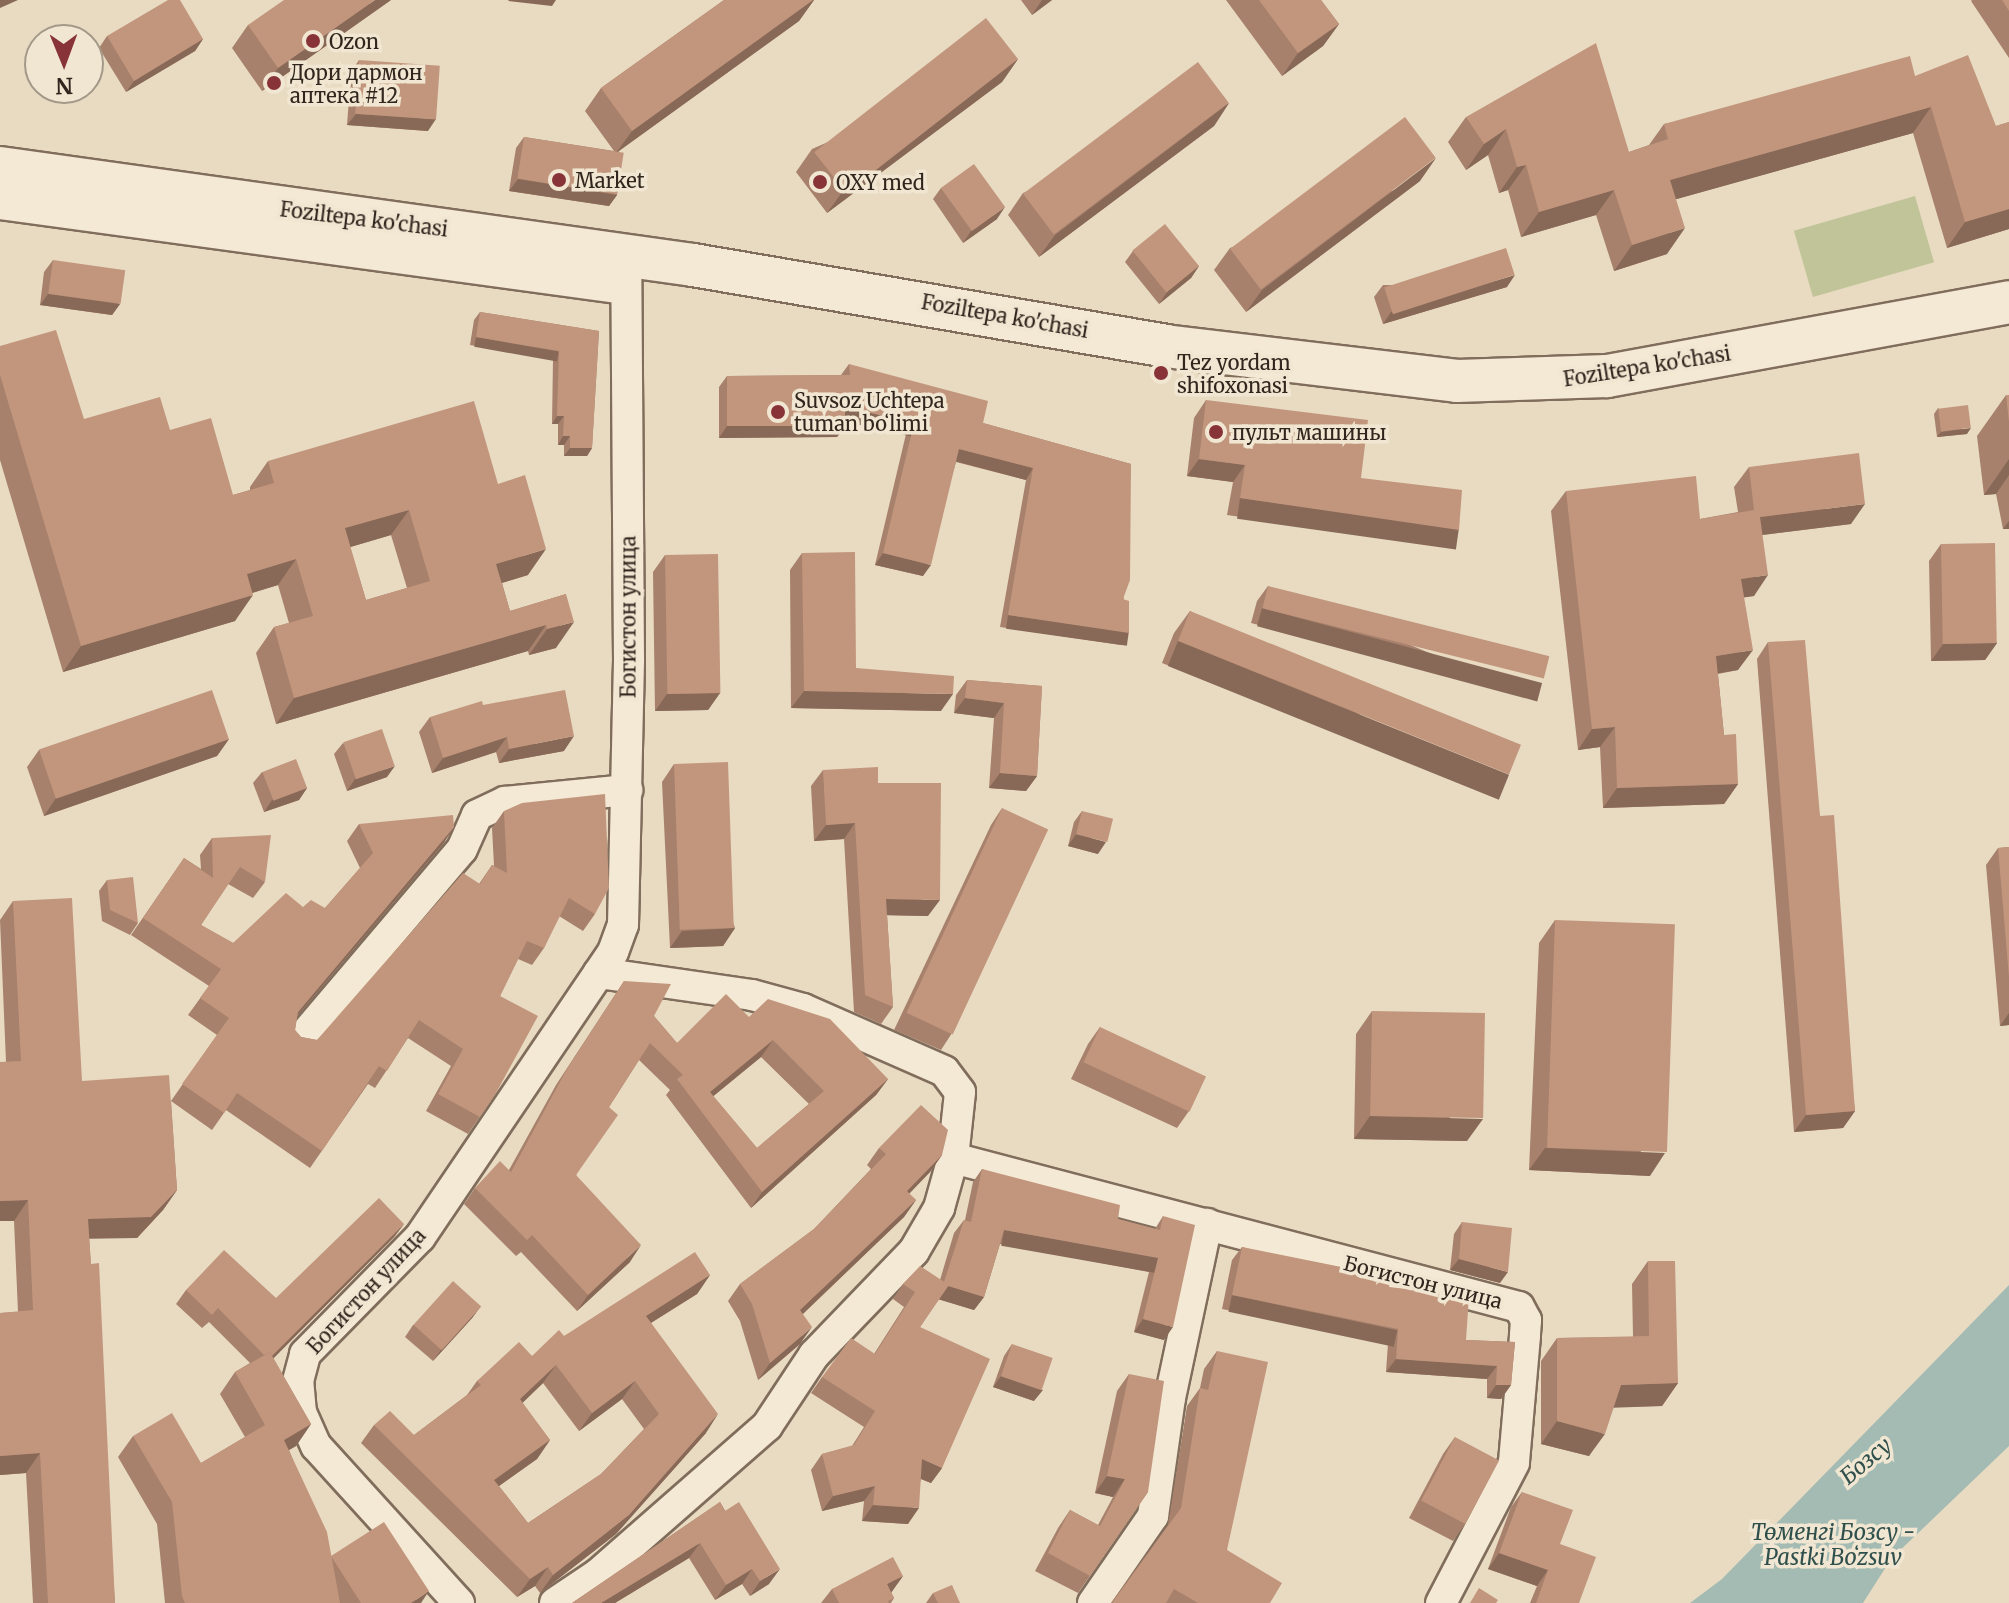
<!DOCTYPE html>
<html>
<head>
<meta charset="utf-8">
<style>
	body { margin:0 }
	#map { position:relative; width:2009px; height:1603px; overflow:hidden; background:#e8dbc2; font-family:Merriweather,serif }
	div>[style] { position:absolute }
	.green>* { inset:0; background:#c1c498; transform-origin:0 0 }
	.water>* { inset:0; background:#a4bbb3 }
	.roads { filter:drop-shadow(2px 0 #806d5c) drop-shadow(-2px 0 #806d5c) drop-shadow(0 2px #806d5c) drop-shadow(0 -2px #806d5c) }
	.minor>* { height:30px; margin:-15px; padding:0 15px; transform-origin:15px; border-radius:15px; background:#f4e9d4 }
	.secondary>* { height:42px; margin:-21px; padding:0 21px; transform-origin:21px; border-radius:21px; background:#f4e9d4 }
	.wall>* { inset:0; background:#a7816c }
	.shaded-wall>* { inset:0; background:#886958; transform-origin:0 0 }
	.building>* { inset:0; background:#c2967d; transform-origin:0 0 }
	.dots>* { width:22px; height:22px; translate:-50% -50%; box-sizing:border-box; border:4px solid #f0e6d1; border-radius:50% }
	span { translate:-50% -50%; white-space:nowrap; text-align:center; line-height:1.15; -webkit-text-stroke:7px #f0e6d1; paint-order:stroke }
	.poi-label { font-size:20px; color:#31261e }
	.left { translate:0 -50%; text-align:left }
	.street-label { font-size:20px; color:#31261e }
	.water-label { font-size:22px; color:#2f4f4c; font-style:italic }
	.north { position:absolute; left:24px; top:24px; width:80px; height:80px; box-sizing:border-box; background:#f0e6d1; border:2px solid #a49989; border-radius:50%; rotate:179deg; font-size:22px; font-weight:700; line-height:32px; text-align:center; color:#31261e }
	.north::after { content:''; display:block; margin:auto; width:28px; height:36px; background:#873338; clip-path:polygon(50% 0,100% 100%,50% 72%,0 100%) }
</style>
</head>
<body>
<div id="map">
	<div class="green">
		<i style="left:1915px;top:196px;width:69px;height:126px;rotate:74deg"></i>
	</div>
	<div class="water">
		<i style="clip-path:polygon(2009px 1285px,2009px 1446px,1891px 1559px,1863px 1603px,1690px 1603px,1722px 1579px)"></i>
	</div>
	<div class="roads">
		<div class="minor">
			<i style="left:300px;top:1040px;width:250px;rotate:-49.7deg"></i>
			<i style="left:462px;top:849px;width:37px;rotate:-66deg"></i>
			<i style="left:477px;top:815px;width:31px;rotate:-25deg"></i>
			<i style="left:505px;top:802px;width:123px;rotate:-5.6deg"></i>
			<i style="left:953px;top:1158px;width:585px;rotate:14.75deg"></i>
			<i style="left:1519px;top:1307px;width:15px;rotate:62deg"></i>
			<i style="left:1526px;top:1320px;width:16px;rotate:94deg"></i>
			<i style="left:1525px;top:1336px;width:127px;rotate:95deg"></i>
			<i style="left:1514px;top:1463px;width:158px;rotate:117.5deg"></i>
			<i style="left:459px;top:1603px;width:212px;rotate:-132.3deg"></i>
			<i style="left:316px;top:1446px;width:36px;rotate:-114deg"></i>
			<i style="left:301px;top:1413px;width:32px;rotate:-95deg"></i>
			<i style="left:298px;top:1381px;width:28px;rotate:-75deg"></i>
			<i style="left:305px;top:1354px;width:164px;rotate:-45.5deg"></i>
			<i style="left:420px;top:1237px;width:344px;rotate:-55.9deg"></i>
			<i style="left:613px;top:952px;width:29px;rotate:-70deg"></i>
			<i style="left:623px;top:925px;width:265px;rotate:-88.7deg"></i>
			<i style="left:629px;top:660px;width:398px;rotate:-90.4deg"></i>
			<i style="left:555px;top:1603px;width:52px;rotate:-34deg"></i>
			<i style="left:598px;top:1574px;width:225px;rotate:-41.2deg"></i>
			<i style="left:767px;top:1426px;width:85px;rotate:-56.5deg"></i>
			<i style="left:814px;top:1355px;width:144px;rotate:-46.1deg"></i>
			<i style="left:914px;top:1251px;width:50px;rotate:-59.8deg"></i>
			<i style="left:939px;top:1208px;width:52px;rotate:-74.4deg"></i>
			<i style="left:953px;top:1158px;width:66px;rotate:-83.9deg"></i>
			<i style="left:960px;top:1092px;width:26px;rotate:-127deg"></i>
			<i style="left:944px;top:1071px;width:154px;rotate:-156.3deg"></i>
			<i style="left:803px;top:1009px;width:53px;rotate:-164.6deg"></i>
			<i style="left:752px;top:995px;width:155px;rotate:-171.8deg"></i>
			<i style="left:1093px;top:1603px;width:106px;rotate:-55.4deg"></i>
			<i style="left:1153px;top:1516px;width:119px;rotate:-81.8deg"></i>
			<i style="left:1170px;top:1398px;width:178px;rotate:-78deg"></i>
		</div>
		<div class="secondary">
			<i style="left:0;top:168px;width:700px;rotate:7.97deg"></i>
			<i style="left:693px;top:265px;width:479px;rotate:9.7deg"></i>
			<i style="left:1165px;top:346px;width:294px;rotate:6.8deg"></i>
			<i style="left:1457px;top:381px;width:150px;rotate:-1.9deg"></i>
			<i style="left:1607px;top:376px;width:409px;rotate:-10.4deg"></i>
			<i style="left:0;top:198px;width:623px;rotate:7.75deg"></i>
		</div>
	</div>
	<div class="wall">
		<i style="clip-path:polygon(391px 0,262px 91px,232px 48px,248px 25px)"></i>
		<i style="clip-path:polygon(724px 0,814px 0,799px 21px,619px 151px,617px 195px,609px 206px,509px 191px,516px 148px,524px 137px,614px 151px,585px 111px,601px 88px)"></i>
		<i style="clip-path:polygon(1021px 0,1052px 0,1032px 15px)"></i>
		<i style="clip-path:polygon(1226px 0,1321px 0,1339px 24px,1323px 46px,1282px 76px)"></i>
		<i style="clip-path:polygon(1972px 0,2009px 0,2009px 58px,1971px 1px)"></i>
		<i style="clip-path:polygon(107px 36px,203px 39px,195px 51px,126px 92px,99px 48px)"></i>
		<i style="clip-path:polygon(1018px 59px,1002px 82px,827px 213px,796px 172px,812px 149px)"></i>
		<i style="clip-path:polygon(359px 60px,428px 131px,347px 125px,351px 72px)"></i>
		<i style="clip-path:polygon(1915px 76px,1996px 126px,2009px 122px,2009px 229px,1947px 248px,1913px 133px,1676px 199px,1667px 254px,1614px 271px,1596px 215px,1521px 237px,1508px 190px,1499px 193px,1488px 155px,1466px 170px,1448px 142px,1466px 117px,1629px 152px,1649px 145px,1664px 124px)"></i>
		<i style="clip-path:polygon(1229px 103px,1214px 126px,1039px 257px,1008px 215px,1023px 193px)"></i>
		<i style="clip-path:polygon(1420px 181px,1246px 312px,1214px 270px,1230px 248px)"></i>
		<i style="clip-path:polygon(941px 188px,997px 219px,963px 243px,933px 199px)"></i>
		<i style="clip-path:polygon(1133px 251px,1199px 266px,1191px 278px,1159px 304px,1125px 262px)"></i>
		<i style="clip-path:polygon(53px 260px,120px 304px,112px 315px,40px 305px,44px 272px)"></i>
		<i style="clip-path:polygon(1383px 285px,1507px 287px,1383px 324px,1374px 297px)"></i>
		<i style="clip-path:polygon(480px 312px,599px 331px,592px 448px,587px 456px,564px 456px,564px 445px,558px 445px,558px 424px,552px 424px,553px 359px,470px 345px,474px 320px)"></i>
		<i style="clip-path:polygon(evenodd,0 346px,84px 419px,170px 430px,233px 495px,250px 490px,250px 487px,268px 461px,498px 484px,528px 575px,502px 583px,510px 611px,566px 594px,556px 648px,529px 655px,528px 651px,276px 724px,256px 653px,274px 627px,289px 623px,278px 585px,252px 593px,235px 621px,63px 672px,0 460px,0 346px,391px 535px,407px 588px,366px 600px,350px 547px,391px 535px)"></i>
		<i style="clip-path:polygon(849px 364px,983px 423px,1131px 464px,1121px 645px,1000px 627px,1026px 480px,956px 462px,923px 576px,875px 565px,906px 434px,845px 420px,845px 426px,837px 437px,719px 438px,719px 387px,727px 376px,841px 375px)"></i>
		<i style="clip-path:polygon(2006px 395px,2009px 395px,2009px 529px,2003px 529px,1996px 494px,1984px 495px,1977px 436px)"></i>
		<i style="clip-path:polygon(1206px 400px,1447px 547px,1227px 515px,1233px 482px,1187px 476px,1194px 418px)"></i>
		<i style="clip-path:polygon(1938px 408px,1967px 434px,1937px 437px,1934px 414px)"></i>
		<i style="clip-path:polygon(1749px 467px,1851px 524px,1762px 535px,1754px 596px,1744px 597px,1738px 670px,1718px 674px,1724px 735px,1738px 784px,1724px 804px,1603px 808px,1600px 747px,1578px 750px,1551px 511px,1566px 491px,1700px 519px,1738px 512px,1734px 487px)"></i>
		<i style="clip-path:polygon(1941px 544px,1997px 643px,1985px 660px,1931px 661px,1929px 561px)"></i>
		<i style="clip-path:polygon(802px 553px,856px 668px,941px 711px,791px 708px,790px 570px)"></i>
		<i style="clip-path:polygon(665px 555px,720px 693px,708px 710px,655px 711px,653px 572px)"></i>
		<i style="clip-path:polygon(1268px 586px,1533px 696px,1251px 623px,1257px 601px)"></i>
		<i style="clip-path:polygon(1190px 611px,1494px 796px,1162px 663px,1174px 633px)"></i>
		<i style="clip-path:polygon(1768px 642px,1820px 816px,1855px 1111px,1843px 1128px,1794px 1132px,1757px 659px)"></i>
		<i style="clip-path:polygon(967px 680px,1042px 686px,1037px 776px,1026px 791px,989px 788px,994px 718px,954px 713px,956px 695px)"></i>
		<i style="clip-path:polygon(430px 717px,564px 751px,499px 763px,496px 752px,432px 773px,419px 732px)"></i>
		<i style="clip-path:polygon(229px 739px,217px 756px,44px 816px,27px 767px,39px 750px)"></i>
		<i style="clip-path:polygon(343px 743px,387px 777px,347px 791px,334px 754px)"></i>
		<i style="clip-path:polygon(674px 764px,735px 928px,723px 946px,670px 948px,662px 782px)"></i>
		<i style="clip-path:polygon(823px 770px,878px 783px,928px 916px,887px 915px,893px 1007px,881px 1024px,854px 1012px,844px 839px,814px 841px,811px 786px)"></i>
		<i style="clip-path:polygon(262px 772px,307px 788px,299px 800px,264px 812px,253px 783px)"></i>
		<i style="clip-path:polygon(1002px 808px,952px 1033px,941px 1050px,894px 1030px,991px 825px)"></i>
		<i style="clip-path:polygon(504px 811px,595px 914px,583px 931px,559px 916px,544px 948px,532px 965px,518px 959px,500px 996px,496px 1093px,468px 1134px,426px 1111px,451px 1066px,408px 1038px,375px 1088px,368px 1084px,310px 1168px,226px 1110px,212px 1130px,171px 1101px,177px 1190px,163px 1210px,137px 1238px,89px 1238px,115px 1603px,33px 1603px,26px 1473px,0 1475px,0 1313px,18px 1312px,14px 1221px,0 1221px,0 1062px,6px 1062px,0 920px,13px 901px,82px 1081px,171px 1101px,217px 1035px,188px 1015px,209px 986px,131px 935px,184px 858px,201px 869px,200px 855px,212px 838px,265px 882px,253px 898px,228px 884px,201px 925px,233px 943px,303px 907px,325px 908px,360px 868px,347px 841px,359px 824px,454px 827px,443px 844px,297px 1016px,295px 1030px,301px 1037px,317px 1040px,479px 884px,492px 865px,494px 866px,492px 828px)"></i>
		<i style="clip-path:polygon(1082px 811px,1098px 854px,1068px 846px,1074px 822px)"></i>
		<i style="clip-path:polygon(2009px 847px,2009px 1025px,2000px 1026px,1986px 865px,1998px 848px)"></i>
		<i style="clip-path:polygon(107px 880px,138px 923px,130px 935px,102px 921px,99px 891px)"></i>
		<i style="clip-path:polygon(1555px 920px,1650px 1176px,1529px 1170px,1539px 943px)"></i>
		<i style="clip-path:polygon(evenodd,624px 981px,677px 1043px,749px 1017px,888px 1079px,876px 1095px,751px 1208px,666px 1095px,670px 1090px,639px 1060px,609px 1107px,576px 1175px,630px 1262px,577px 1311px,521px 1252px,516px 1256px,464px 1204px,475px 1188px,509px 1170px,556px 1085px,624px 981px,761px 1057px,809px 1104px,757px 1148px,713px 1096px,761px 1057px)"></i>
		<i style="clip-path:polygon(1372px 1011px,1467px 1141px,1354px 1139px,1356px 1034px)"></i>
		<i style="clip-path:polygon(1100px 1027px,1189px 1111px,1177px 1128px,1071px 1079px,1088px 1044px)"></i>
		<i style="clip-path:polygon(879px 1148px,942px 1155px,930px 1172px,909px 1194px,916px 1200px,904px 1217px,803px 1314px,800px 1344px,758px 1380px,740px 1321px,728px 1301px,740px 1284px,814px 1229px,871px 1169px,867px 1165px)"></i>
		<i style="clip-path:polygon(982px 1169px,1118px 1219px,1155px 1229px,1163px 1216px,1164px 1340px,1134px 1332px,1149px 1272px,1000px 1244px,984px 1297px,974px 1310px,939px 1299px,920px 1327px,942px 1468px,931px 1483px,921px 1479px,908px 1524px,862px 1521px,864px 1501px,822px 1511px,811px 1470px,822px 1454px,852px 1446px,864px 1427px,811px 1393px,822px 1377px,874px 1354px,904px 1307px,893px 1299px,903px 1284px,940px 1280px,954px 1233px,964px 1220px,965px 1220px,973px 1182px)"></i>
		<i style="clip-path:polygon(1462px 1222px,1500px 1283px,1450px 1270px,1454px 1234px)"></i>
		<i style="clip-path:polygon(404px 1224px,394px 1237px,273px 1358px,311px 1424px,296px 1446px,289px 1450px,331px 1556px,421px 1603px,165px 1603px,157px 1524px,118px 1457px,133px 1436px,201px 1463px,245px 1437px,220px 1394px,235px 1372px,250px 1363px,209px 1322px,202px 1328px,176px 1304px,186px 1290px,276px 1298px)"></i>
		<i style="clip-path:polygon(1242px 1247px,1389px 1287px,1466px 1340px,1515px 1342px,1511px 1385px,1501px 1399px,1487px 1398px,1487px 1379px,1386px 1372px,1388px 1343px,1222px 1309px,1232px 1260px)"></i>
		<i style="clip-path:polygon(1648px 1261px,1678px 1383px,1662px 1406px,1614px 1407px,1589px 1456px,1541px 1444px,1541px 1361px,1557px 1338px,1633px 1337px,1632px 1284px)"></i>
		<i style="clip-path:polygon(evenodd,710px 1275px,697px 1294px,651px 1323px,706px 1433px,616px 1534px,540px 1593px,535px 1586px,517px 1597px,361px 1443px,374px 1425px,414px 1435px,467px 1395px,477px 1381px,532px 1356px,564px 1336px,710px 1275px,543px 1383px,579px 1431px,622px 1399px,644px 1429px,601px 1474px,528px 1523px,499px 1486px,537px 1459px,550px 1440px,522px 1403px,543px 1383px)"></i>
		<i style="clip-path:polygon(473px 1317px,433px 1361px,405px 1337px,413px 1325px)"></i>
		<i style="clip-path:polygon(1012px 1344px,1034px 1401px,993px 1387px,1004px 1356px)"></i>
		<i style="clip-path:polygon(1217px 1351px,1227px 1550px,1270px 1603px,1111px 1603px,1168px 1525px,1187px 1406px,1200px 1388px,1204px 1369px)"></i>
		<i style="clip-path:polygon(1129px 1374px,1148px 1492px,1078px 1593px,1035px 1571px,1058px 1528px,1070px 1510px,1098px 1525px,1113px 1497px,1095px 1493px,1117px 1391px)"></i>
		<i style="clip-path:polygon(1455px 1437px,1465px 1524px,1453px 1541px,1409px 1518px,1443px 1454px)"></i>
		<i style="clip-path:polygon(1522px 1492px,1560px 1544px,1579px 1603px,1530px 1603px,1537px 1586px,1488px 1569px,1511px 1507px)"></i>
		<i style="clip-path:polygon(720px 1502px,769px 1584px,750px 1596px,742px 1584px,715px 1600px,689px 1558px,615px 1603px,572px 1603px)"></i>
		<i style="clip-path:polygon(903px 1576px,891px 1592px,894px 1598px,891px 1603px,821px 1603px,832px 1589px)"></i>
		<i style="clip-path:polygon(933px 1593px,960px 1603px,926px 1603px)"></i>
	</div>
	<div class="shaded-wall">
		<i style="clip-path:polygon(0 0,18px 0,0 8px)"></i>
		<i style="clip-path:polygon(375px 0,391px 0,262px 91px,278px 68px)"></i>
		<i style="clip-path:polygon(509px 0,556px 0,552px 6px,508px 1px)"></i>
		<i style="clip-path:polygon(813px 0,814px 0,799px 21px,616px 153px,632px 131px)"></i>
		<i style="clip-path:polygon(1042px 0,1052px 0,1032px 15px)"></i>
		<i style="clip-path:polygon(1339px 24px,1323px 46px,1282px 76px,1298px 53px)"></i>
		<i style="clip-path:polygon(203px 39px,195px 51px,126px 92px,134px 81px)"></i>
		<i style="clip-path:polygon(1018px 59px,1002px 82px,827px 213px,843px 191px)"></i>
		<i style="clip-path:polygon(1229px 103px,1214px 126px,1039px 257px,1055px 235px)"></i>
		<i style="clip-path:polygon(1931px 107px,1913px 133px,1652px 206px,1670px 180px)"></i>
		<i style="clip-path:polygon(356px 114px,436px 119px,428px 131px,347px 125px)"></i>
		<i style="clip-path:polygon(1506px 129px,1488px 155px,1466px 170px,1484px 144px)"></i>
		<i style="clip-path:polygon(1436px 158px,1420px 181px,1246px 312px,1262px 290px)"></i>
		<i style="clip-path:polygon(1526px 165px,1508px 190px,1499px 193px,1517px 167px)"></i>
		<i style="clip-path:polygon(518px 179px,617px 195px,609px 206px,509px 191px)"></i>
		<i style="clip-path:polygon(1614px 190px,1596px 215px,1521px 237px,1539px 212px)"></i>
		<i style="clip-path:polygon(1005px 207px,997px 219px,963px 243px,971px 231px)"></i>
		<i style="clip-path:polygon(2009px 209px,2009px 229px,1947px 248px,1965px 222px)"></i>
		<i style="clip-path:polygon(1685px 228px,1667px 254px,1614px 271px,1632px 245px)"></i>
		<i style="clip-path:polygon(1199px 266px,1191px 278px,1159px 304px,1167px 292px)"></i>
		<i style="clip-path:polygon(1515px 275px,1507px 287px,1383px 324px,1391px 312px)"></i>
		<i style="clip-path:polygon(48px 294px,120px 304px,112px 315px,40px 305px)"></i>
		<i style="left:476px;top:337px;width:84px;height:10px;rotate:10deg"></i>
		<i style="left:845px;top:407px;width:71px;height:14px;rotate:13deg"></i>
		<i style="clip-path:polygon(557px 416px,564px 416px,558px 424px,552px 424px)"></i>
		<i style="clip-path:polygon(727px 426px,845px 426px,837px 437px,719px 438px)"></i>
		<i style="clip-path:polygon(1971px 428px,1967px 434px,1937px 437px,1941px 432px)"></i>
		<i style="clip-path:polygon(563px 436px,570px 436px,564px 445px,558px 445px)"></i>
		<i style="clip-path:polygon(570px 448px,592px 448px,587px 456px,564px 456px)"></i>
		<i style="clip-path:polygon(959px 449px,1033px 468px,1026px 480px,951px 460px)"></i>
		<i style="clip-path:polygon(1199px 459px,1245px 465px,1233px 482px,1187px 476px)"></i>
		<i style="clip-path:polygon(2009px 459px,2009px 475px,1996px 494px,1984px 495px)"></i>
		<i style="left:1240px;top:498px;width:221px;height:21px;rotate:8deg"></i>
		<i style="clip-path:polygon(1865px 504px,1851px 524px,1746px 537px,1760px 517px)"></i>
		<i style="clip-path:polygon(409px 510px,391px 535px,327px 554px,345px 528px)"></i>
		<i style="clip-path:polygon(2009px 521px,2009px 529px,2003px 529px)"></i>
		<i style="clip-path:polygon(546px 549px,528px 575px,478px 590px,496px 564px)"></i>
		<i style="clip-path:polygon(883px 553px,931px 565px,923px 576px,875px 565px)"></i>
		<i style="clip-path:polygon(296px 559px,278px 585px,229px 600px,247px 574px)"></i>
		<i style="clip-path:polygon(1768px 575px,1754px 596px,1727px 600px,1741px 579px)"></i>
		<i style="clip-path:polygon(253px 595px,235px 621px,63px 672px,81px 646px)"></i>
		<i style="left:1262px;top:608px;width:290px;height:19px;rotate:15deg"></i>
		<i style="left:1008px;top:615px;width:122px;height:14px;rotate:8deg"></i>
		<i style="clip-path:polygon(574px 622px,556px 648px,529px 655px,547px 629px)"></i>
		<i style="clip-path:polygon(546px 625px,528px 651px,276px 724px,294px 698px)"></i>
		<i style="left:1178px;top:641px;width:357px;height:27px;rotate:22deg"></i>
		<i style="clip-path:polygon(1997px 643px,1985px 660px,1931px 661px,1943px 644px)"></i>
		<i style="clip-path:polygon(1753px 650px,1738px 670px,1701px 676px,1716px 656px)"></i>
		<i style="clip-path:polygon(804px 691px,953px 694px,941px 711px,791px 708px)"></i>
		<i style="clip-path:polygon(720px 693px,708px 710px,655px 711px,667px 694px)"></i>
		<i style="clip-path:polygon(965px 698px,1004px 703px,994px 718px,954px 713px)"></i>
		<i style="clip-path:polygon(1615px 727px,1600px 747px,1578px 750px,1592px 729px)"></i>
		<i style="clip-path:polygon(574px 736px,564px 751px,499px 763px,509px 749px)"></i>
		<i style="clip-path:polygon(507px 737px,496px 752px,432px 773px,443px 758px)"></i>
		<i style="clip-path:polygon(229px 739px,217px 756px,44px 816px,56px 798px)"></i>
		<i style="clip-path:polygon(395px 766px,387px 777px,347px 791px,355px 779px)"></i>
		<i style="clip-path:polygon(1000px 773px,1037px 776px,1026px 791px,989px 788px)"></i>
		<i style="clip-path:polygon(1738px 784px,1724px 804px,1603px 808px,1617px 788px)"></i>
		<i style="clip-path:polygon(307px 788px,299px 800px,264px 812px,272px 800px)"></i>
		<i style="clip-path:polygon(855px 823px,844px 839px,814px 841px,826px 825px)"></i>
		<i style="clip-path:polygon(454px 827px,443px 844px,286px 1029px,298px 1012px)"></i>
		<i style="clip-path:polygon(1076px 834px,1106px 842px,1098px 854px,1068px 846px)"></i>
		<i style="clip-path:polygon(886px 899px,940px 900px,928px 916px,875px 915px)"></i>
		<i style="clip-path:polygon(735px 928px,723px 946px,670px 948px,682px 931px)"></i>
		<i style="clip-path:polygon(2009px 1013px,2009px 1025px,2000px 1026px)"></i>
		<i style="clip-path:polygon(773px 1040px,761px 1057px,699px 1108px,710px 1092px)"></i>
		<i style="clip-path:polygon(888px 1079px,876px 1095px,751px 1208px,762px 1192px)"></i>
		<i style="clip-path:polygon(1855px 1111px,1843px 1128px,1794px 1132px,1806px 1115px)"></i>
		<i style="clip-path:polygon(1370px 1116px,1483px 1119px,1467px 1141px,1354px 1139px)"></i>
		<i style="clip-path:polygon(1545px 1148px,1665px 1153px,1650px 1176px,1529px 1170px)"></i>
		<i style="clip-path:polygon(942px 1155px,930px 1172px,895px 1208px,907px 1191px)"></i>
		<i style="clip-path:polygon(177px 1190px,163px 1210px,137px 1238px,74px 1239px,88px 1219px)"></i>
		<i style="clip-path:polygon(28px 1200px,14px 1221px,0 1221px,0 1201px)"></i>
		<i style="clip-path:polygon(916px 1200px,904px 1217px,788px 1328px,800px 1310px)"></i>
		<i style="clip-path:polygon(404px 1224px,394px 1237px,259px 1373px,268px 1359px)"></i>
		<i style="left:1004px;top:1230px;width:157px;height:16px;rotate:10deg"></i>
		<i style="clip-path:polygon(641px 1245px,630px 1262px,577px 1311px,588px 1295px)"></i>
		<i style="clip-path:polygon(1459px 1259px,1508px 1272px,1500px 1283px,1450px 1270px)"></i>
		<i style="clip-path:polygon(710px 1275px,697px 1294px,633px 1334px,646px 1316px)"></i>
		<i style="clip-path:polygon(944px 1284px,984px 1297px,974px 1310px,934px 1298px)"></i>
		<i style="left:1232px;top:1295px;width:169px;height:17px;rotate:12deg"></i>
		<i style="clip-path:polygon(481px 1306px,473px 1317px,433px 1361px,441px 1350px)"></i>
		<i style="clip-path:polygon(1143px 1319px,1173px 1327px,1164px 1340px,1134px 1332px)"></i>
		<i style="clip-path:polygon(812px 1327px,800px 1344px,758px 1380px,770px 1363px)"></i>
		<i style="clip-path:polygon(1396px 1359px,1497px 1366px,1487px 1379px,1386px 1372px)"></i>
		<i style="clip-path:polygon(556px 1365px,543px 1383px,507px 1418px,520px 1399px)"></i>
		<i style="clip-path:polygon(1001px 1376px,1043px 1390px,1034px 1401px,993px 1387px)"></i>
		<i style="clip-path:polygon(635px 1381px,622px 1399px,579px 1431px,592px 1413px)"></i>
		<i style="clip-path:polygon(1678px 1383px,1662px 1406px,1606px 1408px,1621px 1385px)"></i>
		<i style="clip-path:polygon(1496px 1385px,1511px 1385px,1501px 1399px,1487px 1398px)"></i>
		<i style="clip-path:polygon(718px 1414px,706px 1433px,616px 1534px,540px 1593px,553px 1575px)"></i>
		<i style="clip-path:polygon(1557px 1421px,1605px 1434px,1589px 1456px,1541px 1444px)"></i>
		<i style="clip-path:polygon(311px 1424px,296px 1446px,270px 1461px,284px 1440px)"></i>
		<i style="clip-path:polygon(550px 1440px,537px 1459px,482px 1498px,494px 1480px)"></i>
		<i style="clip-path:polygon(40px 1453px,26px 1473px,0 1475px,0 1456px)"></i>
		<i style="clip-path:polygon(922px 1459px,942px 1468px,931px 1483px,911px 1475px)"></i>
		<i style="clip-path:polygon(1107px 1476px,1125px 1479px,1113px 1497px,1095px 1493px)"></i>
		<i style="clip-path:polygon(875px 1486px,864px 1501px,822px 1511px,833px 1496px)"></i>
		<i style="clip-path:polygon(873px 1505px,919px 1508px,908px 1524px,862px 1521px)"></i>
		<i style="clip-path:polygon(700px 1543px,689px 1558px,615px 1603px,601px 1603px)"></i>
		<i style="clip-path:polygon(1499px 1553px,1548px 1570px,1537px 1586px,1488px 1569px)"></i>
		<i style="clip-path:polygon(548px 1567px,535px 1586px,517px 1597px,530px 1579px)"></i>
		<i style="clip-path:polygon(752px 1569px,742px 1584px,715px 1600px,726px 1585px)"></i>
		<i style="clip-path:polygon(780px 1569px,769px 1584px,750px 1596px,760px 1581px)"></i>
		<i style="clip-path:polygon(903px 1576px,891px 1593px,887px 1584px)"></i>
		<i style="clip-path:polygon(429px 1591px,421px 1603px,411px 1603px)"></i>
	</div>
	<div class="building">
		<i style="clip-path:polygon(168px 0,180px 0,203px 39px,134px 81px,107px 36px)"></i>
		<i style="clip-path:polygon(284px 0,375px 0,278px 68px,248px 25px)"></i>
		<i style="clip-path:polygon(724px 0,813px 0,632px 131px,601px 88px)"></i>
		<i style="clip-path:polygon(1259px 0,1321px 0,1339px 24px,1298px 53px)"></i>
		<i style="clip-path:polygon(2002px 0,2009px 0,2009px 11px)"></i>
		<i style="left:986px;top:18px;width:52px;height:218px;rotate:52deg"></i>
		<i style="clip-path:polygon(1596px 43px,1629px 152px,1668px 139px,1664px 124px,1910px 56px,1915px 76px,1968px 55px,1996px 126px,2009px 122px,2009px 209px,1965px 222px,1931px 107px,1670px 180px,1685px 228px,1632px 245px,1614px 190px,1539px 212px,1526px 165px,1517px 167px,1506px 129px,1484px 144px,1466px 117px)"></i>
		<i style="left:359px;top:60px;width:81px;height:54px;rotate:4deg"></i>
		<i style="left:1198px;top:62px;width:51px;height:219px;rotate:53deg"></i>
		<i style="left:1405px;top:117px;width:51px;height:219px;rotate:53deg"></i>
		<i style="left:524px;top:137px;width:101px;height:42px;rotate:9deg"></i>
		<i style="left:974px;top:164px;width:53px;height:41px;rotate:54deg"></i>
		<i style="left:1165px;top:224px;width:54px;height:42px;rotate:51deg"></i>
		<i style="left:1506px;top:248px;width:28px;height:128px;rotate:72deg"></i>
		<i style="left:53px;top:260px;width:73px;height:34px;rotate:8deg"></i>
		<i style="clip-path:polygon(480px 312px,599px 331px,592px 448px,570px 448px,570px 436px,563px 436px,564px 416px,557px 416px,559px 351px,476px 337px)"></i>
		<i style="clip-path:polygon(evenodd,56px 330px,84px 419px,160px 397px,170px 430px,211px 418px,233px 495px,274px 483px,268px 461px,474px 401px,498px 484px,525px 475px,546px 549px,496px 564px,510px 611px,566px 594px,574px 622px,547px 629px,546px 625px,294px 698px,274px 627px,313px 616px,296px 559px,247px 574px,253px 595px,81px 646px,0 375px,0 346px,56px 330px,409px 510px,430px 581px,366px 600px,345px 528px,409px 510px)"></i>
		<i style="clip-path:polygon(849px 364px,988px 401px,983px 423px,1131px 464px,1130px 580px,1123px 599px,1129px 601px,1129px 633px,1008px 615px,1033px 468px,959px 449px,931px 565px,883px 553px,914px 423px,845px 407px,845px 426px,727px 426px,727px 376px,850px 375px)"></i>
		<i style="clip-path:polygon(2006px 395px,2009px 395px,2009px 422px)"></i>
		<i style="clip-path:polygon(1206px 400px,1368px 420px,1361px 478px,1462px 490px,1459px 530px,1240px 498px,1245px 465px,1199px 459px)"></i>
		<i style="left:1968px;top:405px;width:23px;height:30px;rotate:83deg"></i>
		<i style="clip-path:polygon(1859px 453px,1865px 504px,1760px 517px,1768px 575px,1741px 579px,1753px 650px,1716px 656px,1724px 735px,1736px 734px,1738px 784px,1617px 788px,1615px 727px,1592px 729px,1566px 491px,1696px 476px,1700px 519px,1754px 510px,1749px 467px)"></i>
		<i style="left:1995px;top:543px;width:100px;height:54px;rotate:89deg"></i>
		<i style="clip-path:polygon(855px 552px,856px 668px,954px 676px,953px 694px,804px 691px,802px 553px)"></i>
		<i style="left:718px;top:554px;width:139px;height:53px;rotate:89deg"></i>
		<i style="left:1268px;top:586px;width:290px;height:23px;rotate:14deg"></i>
		<i style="left:1190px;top:611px;width:357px;height:32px;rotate:22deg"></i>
		<i style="clip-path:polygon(1805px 640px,1820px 816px,1834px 815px,1855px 1111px,1806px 1115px,1768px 642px)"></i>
		<i style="clip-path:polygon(967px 680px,1042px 686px,1037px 776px,1000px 773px,1004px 703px,965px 698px)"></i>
		<i style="left:212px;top:690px;width:52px;height:183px;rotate:71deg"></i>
		<i style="clip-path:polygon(565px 690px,574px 736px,509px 749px,507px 737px,443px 758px,430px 717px,482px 701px,483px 705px)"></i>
		<i style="left:382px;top:729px;width:39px;height:41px;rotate:71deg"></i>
		<i style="left:296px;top:759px;width:31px;height:36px;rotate:69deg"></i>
		<i style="left:728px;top:762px;width:166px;height:54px;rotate:88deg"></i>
		<i style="clip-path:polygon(878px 767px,878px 783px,941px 783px,940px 900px,886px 899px,893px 1007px,865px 995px,855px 823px,826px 825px,823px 770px)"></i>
		<i style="clip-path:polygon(605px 794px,609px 888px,595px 914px,569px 898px,544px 948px,527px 941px,500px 996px,538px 1016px,496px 1093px,480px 1117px,438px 1094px,463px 1049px,419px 1020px,387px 1071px,379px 1066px,322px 1151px,237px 1093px,224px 1113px,182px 1084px,229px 1018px,200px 998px,221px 969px,143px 918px,184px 858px,213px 878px,212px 838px,271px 835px,265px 882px,240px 867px,201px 925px,233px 943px,286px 893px,303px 907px,311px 900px,325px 908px,373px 853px,359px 824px,453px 815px,454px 827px,298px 1012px,295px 1030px,301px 1037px,317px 1040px,463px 873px,480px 884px,492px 865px,507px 873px,504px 811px,522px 803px)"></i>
		<i style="left:1002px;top:808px;width:51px;height:226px;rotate:25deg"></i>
		<i style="left:1082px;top:811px;width:32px;height:24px;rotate:14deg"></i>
		<i style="clip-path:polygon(2009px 847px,2009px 977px,1998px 848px)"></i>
		<i style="clip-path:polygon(133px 877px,138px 923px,110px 910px,107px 880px)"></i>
		<i style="clip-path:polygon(72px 898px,82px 1081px,169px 1075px,177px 1190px,151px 1217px,88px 1219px,91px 1264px,99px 1263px,115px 1603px,48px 1603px,40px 1453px,0 1456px,0 1313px,33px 1310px,28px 1200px,0 1201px,0 1062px,21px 1061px,13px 901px)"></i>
		<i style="left:1555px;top:920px;width:120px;height:228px;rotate:2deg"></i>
		<i style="clip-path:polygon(evenodd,624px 981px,671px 984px,654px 1016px,677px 1043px,726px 994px,749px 1017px,768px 999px,830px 1019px,888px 1079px,762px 1192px,677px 1079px,683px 1075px,650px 1043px,609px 1107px,618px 1115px,576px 1175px,641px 1245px,588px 1295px,532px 1235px,527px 1240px,475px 1188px,500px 1161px,511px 1172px,567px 1069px,624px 981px,773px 1040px,824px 1091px,757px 1148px,710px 1092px,773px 1040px)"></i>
		<i style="left:1372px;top:1011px;width:113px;height:105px;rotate:1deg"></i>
		<i style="left:1100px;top:1027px;width:117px;height:39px;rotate:25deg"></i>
		<i style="clip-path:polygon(921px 1105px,948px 1130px,942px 1155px,907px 1191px,916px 1200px,800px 1310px,812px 1327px,770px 1363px,752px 1304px,740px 1284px,814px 1229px,886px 1154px,879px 1148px)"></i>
		<i style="clip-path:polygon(982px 1169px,1120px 1205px,1118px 1219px,1160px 1230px,1163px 1216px,1195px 1225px,1173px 1327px,1143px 1319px,1158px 1258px,1004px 1230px,984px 1297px,948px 1286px,944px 1282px,964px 1220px,971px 1222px)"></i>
		<i style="clip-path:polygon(379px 1198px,404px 1224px,272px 1356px,270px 1352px,264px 1355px,218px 1308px,212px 1315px,186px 1290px,224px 1250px,276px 1298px)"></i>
		<i style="clip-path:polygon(1462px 1222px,1512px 1228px,1508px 1272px,1459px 1259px)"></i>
		<i style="clip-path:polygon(1242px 1247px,1391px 1277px,1389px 1287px,1469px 1296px,1466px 1340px,1515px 1342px,1511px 1385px,1496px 1385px,1497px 1366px,1396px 1359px,1398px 1329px,1232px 1295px)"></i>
		<i style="clip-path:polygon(evenodd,695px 1252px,710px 1275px,646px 1316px,718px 1414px,629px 1515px,553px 1575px,548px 1567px,530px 1579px,374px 1425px,390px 1411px,414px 1435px,481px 1385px,477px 1381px,519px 1342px,532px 1356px,559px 1330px,564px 1336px,695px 1252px,556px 1365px,592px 1413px,635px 1381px,659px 1414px,601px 1474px,528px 1523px,494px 1480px,550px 1440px,520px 1399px,556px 1365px)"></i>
		<i style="clip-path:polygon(1648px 1261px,1675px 1261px,1678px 1383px,1621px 1385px,1605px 1434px,1557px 1421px,1557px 1338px,1649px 1336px)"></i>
		<i style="clip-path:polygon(920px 1266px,949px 1285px,920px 1327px,990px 1359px,942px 1468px,922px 1459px,919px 1508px,873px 1505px,875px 1486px,833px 1496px,822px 1454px,854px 1445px,875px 1411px,822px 1377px,851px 1338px,875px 1354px,915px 1292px,903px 1284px)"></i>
		<i style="left:453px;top:1281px;width:38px;height:59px;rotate:42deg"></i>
		<i style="left:1012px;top:1344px;width:43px;height:34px;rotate:19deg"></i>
		<i style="clip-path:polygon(1217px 1351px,1268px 1362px,1227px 1550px,1282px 1583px,1270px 1603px,1198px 1603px,1174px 1589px,1166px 1603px,1112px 1603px,1181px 1508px,1200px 1388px,1208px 1390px)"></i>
		<i style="clip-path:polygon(270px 1352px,311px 1424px,284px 1440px,327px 1532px,340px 1603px,185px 1603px,182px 1596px,172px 1502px,133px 1436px,172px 1413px,201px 1463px,265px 1425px,235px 1372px)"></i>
		<i style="clip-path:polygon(1129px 1374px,1164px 1381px,1148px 1492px,1090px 1576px,1048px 1553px,1070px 1510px,1100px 1526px,1125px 1479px,1107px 1476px)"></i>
		<i style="left:1455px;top:1437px;width:50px;height:72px;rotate:28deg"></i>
		<i style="clip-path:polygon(1522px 1492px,1573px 1510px,1560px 1544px,1596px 1557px,1579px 1603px,1536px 1603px,1548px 1570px,1499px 1553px)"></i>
		<i style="clip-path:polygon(720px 1502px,725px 1511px,739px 1502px,780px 1569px,760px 1581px,752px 1569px,726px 1585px,700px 1543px,601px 1603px,572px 1603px)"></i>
		<i style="clip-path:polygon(384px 1522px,429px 1591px,411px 1603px,361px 1603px,331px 1556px)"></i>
		<i style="clip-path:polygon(893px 1557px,903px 1576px,887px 1584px,894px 1598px,888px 1601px,889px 1603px,839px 1603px,832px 1589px)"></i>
		<i style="clip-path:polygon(952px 1585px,960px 1603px,938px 1603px,933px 1593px)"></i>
		<i style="clip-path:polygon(1479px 1588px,1498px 1600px,1496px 1603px,1470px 1603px)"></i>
	</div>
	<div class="dots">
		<i style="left:313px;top:41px;background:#873338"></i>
		<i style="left:274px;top:83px;background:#873338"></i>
		<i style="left:559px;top:180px;background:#873338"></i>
		<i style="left:820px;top:182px;background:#873338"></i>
		<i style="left:1161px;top:373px;background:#873338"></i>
		<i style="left:778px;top:412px;background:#873338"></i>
		<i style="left:1216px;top:432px;background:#873338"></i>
	</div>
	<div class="poi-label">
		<span class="left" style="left:329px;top:41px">Ozon</span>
		<span class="left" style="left:290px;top:84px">Дори дармон<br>аптека #12</span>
		<span class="left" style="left:575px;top:180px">Market</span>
		<span class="left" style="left:836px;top:182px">OXY med</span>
		<span class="left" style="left:1177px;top:374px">Tez yordam<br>shifoxonasi</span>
		<span class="left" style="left:794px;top:412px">Suvsoz Uchtepa<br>tuman boʻlimi</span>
		<span class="left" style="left:1232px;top:432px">пульт машины</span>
	</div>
	<div class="street-label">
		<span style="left:364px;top:219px;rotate:7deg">Foziltepa ko'chasi</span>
		<span style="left:1005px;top:316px;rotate:10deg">Foziltepa ko'chasi</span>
		<span style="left:1647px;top:366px;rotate:-9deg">Foziltepa ko'chasi</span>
		<span style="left:628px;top:617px;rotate:-90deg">Богистон улица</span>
		<span style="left:1423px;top:1282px;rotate:14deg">Богистон улица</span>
		<span style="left:366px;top:1291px;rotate:-47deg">Богистон улица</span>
	</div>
	<div class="water-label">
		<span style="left:1866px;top:1461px;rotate:-40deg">Бозсу</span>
		<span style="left:1833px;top:1545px">Төменгі Бозсу -<br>Pastki Boʻzsuv</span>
	</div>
	<div class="north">N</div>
</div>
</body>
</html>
